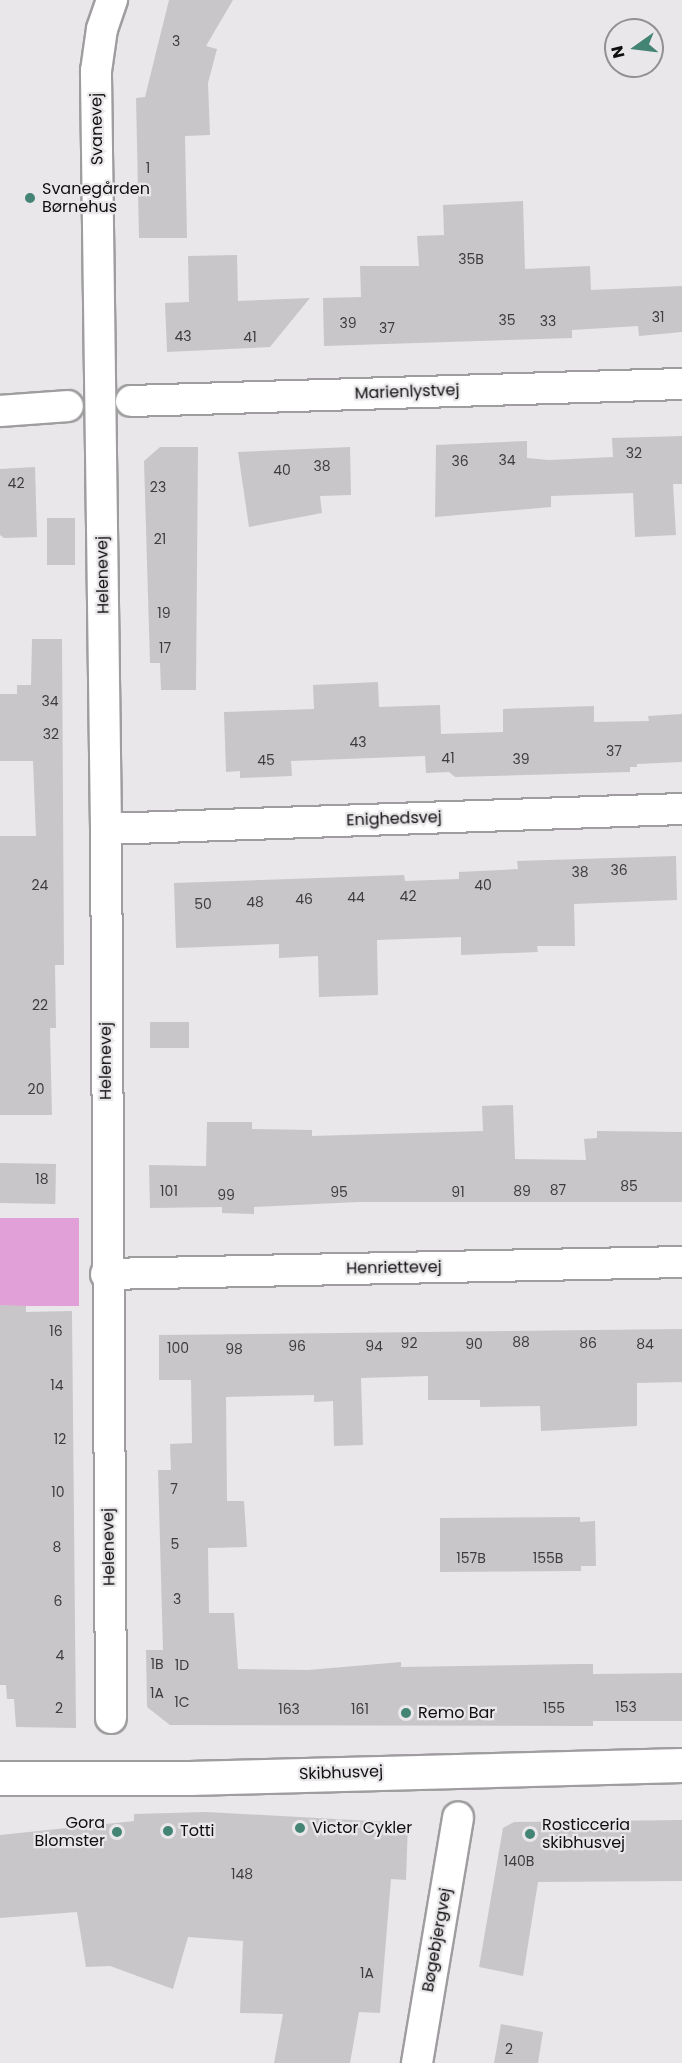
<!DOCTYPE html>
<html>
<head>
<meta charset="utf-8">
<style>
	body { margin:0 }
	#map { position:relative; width:682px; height:2063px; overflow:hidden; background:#e9e7e9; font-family:Poppins,sans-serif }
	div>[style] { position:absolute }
	.green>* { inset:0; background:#e1a1d8; transform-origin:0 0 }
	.building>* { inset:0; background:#c9c6c9; transform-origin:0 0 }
	.roads { filter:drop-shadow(2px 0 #9f9d9f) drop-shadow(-2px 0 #9f9d9f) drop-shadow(0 2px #9f9d9f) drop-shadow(0 -2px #9f9d9f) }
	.minor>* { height:30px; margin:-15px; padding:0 15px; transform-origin:15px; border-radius:15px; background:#fff }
	.tertiary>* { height:33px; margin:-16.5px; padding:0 16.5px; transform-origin:16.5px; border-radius:16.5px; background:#fff }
	.dots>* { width:16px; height:16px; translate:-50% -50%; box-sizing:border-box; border:3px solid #e9e7e9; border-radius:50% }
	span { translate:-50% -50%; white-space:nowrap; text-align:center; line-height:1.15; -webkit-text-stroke:4.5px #e9e7e9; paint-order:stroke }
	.number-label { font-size:14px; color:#3e3d3e }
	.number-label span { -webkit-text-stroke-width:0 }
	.street-label { font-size:16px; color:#100f10 }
	.poi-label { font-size:16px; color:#100f10 }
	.left { translate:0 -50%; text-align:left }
	.right { translate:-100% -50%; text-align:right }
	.north { position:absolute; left:604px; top:18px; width:60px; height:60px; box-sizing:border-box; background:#e9e7e9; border:2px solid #929192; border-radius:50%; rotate:256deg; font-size:16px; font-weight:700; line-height:24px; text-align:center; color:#100f10 }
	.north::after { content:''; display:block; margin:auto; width:21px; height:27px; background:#438475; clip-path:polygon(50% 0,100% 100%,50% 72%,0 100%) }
</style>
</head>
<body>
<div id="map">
	<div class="green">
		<i style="left:0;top:1218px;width:79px;height:88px"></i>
	</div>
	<div class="building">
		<i style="clip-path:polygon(169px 0,233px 0,206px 46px,217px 49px,208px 83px,210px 135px,185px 136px,187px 238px,139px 238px,136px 98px,145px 97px)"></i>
		<i style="clip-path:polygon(523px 201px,525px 269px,590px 266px,591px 290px,682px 286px,682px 332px,639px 336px,638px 326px,572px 330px,572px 338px,324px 346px,323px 298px,361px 297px,360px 266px,419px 266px,417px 236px,444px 235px,443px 205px)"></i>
		<i style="clip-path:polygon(237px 255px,238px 301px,310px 298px,270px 347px,167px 352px,165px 303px,189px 302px,188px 256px)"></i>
		<i style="clip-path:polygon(682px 436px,682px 484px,673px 484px,676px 535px,635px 537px,633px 493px,551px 496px,551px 507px,435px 517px,436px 445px,527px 441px,527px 458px,549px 460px,613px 457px,612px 438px)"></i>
		<i style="clip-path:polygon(160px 447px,198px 447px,196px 690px,161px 690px,160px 663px,150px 663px,144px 461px)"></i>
		<i style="clip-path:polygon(350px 447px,351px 495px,320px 496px,322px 513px,249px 527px,238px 452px)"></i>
		<i style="clip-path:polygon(35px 467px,37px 537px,4px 538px,0 535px,0 469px)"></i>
		<i style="left:47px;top:518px;width:28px;height:47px"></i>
		<i style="clip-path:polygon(32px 639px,62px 639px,64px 965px,55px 965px,56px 1028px,50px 1028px,52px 1115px,0 1115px,0 836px,36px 836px,33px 761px,0 761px,0 694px,17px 694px,17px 685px,31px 685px)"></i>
		<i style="clip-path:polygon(378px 682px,379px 707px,440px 705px,441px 734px,503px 732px,503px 709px,594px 706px,594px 722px,649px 721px,648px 716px,682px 714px,682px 762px,637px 764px,637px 767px,630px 767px,630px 772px,455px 777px,449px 772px,426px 773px,425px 756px,291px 761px,292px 776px,240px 778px,240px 771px,226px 772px,224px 712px,314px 709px,313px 685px)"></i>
		<i style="clip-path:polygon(676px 856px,677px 900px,574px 904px,575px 946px,537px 946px,538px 952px,461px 955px,461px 937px,377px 940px,378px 995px,319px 997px,318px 956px,279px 958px,279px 944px,176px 948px,174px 883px,404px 875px,405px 881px,459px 879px,459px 872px,518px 869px,517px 861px)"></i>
		<i style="left:150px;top:1022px;width:39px;height:26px"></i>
		<i style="clip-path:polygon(513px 1105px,515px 1159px,586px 1160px,584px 1139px,597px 1138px,597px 1131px,682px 1132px,682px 1202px,358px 1202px,254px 1207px,254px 1214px,222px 1213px,222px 1207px,150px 1208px,149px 1165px,206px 1166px,207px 1122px,252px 1122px,252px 1129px,312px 1130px,312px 1136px,483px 1131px,482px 1106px)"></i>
		<i style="left:0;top:1163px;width:56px;height:40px;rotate:1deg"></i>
		<i style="clip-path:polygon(0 1305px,26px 1306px,26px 1312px,72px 1311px,76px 1728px,16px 1727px,14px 1699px,7px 1699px,6px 1685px,0 1685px)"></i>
		<i style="clip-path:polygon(682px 1329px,682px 1382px,637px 1383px,637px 1426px,541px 1431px,540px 1406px,480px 1407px,480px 1400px,428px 1400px,428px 1376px,361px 1378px,363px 1445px,334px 1446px,333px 1401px,314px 1402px,314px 1395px,226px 1397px,227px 1501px,244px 1501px,247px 1547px,208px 1548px,209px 1613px,234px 1613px,238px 1669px,308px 1670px,401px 1662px,401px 1667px,577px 1664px,593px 1664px,593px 1674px,682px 1673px,682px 1721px,593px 1721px,593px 1726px,170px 1725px,147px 1707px,146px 1650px,163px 1650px,158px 1470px,171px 1470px,170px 1444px,192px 1443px,191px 1380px,159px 1380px,159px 1335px)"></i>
		<i style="clip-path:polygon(580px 1517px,580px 1522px,595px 1521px,596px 1566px,581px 1566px,581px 1571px,440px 1572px,440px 1518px)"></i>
		<i style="clip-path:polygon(206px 1812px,408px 1823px,406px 1880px,391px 1879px,380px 2013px,359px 2012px,350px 2063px,274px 2063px,283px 2014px,240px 2013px,243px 1941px,188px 1937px,173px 1989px,110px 1966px,86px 1967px,77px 1912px,0 1918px,0 1835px,134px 1821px,134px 1814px)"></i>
		<i style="clip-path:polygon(682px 1820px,682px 1881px,538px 1882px,523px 1976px,479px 1967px,503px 1828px,514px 1822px)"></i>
		<i style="clip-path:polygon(501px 2024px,543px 2032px,538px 2063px,494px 2063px)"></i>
	</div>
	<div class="roads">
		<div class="minor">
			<i style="left:131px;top:401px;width:551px;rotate:-1.77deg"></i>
			<i style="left:0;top:411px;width:68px;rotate:-4.2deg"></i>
			<i style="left:106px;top:829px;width:576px;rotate:-1.99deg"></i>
			<i style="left:106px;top:1274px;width:576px;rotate:-1.19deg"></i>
			<i style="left:111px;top:1718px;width:889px;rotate:-90.32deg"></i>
			<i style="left:106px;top:829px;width:758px;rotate:-90.76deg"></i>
			<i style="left:96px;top:71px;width:42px;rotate:-81.9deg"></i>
			<i style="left:102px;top:29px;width:31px;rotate:-71deg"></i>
			<i style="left:417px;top:2063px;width:249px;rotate:-80.5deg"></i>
		</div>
		<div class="tertiary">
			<i style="left:0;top:1778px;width:189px"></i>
			<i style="left:189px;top:1778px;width:493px;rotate:-1.5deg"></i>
		</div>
	</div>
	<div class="dots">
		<i style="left:30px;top:198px;background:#438475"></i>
		<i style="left:406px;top:1713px;background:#438475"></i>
		<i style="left:300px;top:1828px;background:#438475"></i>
		<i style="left:168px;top:1831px;background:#438475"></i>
		<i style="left:117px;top:1832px;background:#438475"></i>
		<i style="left:530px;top:1834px;background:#438475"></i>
	</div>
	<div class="number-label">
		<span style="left:176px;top:41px">3</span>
		<span style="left:148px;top:168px">1</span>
		<span style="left:471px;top:259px">35B</span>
		<span style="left:658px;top:317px">31</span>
		<span style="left:507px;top:320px">35</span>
		<span style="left:548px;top:321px">33</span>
		<span style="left:348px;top:323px">39</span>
		<span style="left:387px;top:328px">37</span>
		<span style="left:183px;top:336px">43</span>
		<span style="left:250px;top:337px">41</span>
		<span style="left:634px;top:453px">32</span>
		<span style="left:507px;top:460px">34</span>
		<span style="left:460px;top:461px">36</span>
		<span style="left:322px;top:466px">38</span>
		<span style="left:282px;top:470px">40</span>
		<span style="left:16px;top:483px">42</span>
		<span style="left:158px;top:487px">23</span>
		<span style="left:160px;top:539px">21</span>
		<span style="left:164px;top:613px">19</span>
		<span style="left:165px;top:648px">17</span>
		<span style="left:50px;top:701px">34</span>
		<span style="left:51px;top:734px">32</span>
		<span style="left:358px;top:742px">43</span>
		<span style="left:614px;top:751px">37</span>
		<span style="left:448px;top:758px">41</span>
		<span style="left:521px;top:759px">39</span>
		<span style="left:266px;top:760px">45</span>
		<span style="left:619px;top:870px">36</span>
		<span style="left:580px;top:872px">38</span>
		<span style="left:40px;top:885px">24</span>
		<span style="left:483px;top:885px">40</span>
		<span style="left:408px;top:896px">42</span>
		<span style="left:356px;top:897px">44</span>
		<span style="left:304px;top:899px">46</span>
		<span style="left:255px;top:902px">48</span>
		<span style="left:203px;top:904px">50</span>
		<span style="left:40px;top:1005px">22</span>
		<span style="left:36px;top:1089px">20</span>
		<span style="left:42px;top:1179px">18</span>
		<span style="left:629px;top:1186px">85</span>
		<span style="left:558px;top:1190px">87</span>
		<span style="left:169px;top:1191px">101</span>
		<span style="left:522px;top:1191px">89</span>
		<span style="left:339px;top:1192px">95</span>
		<span style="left:458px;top:1192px">91</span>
		<span style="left:226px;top:1195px">99</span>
		<span style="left:56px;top:1331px">16</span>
		<span style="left:521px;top:1342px">88</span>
		<span style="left:409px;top:1343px">92</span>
		<span style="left:588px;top:1343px">86</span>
		<span style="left:474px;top:1344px">90</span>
		<span style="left:645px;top:1344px">84</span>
		<span style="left:297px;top:1346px">96</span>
		<span style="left:374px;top:1346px">94</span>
		<span style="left:178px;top:1348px">100</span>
		<span style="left:234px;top:1349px">98</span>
		<span style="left:57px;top:1385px">14</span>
		<span style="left:60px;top:1439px">12</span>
		<span style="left:174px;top:1489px">7</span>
		<span style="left:58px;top:1492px">10</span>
		<span style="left:175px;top:1544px">5</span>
		<span style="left:57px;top:1547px">8</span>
		<span style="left:471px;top:1558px">157B</span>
		<span style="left:548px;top:1558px">155B</span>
		<span style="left:177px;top:1599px">3</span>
		<span style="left:58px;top:1601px">6</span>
		<span style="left:60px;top:1655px">4</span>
		<span style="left:157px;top:1664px">1B</span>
		<span style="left:182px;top:1665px">1D</span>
		<span style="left:157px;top:1693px">1A</span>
		<span style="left:182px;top:1702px">1C</span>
		<span style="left:626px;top:1707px">153</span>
		<span style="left:59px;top:1708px">2</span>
		<span style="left:554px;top:1708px">155</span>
		<span style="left:289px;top:1709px">163</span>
		<span style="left:360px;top:1709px">161</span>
		<span style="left:519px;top:1861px">140B</span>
		<span style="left:242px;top:1874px">148</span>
		<span style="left:367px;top:1973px">1A</span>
		<span style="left:509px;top:2049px">2</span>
	</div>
	<div class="street-label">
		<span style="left:97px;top:129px;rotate:-91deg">Svanevej</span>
		<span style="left:407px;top:392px;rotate:-2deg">Marienlystvej</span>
		<span style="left:103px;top:575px;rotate:-91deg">Helenevej</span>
		<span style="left:394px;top:819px;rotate:-2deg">Enighedsvej</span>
		<span style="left:106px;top:1061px;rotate:-90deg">Helenevej</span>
		<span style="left:394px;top:1268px;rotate:-1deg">Henriettevej</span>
		<span style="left:109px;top:1547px;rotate:-91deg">Helenevej</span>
		<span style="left:341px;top:1773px;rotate:-2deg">Skibhusvej</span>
		<span style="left:437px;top:1940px;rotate:-80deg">Bøgebjergvej</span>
	</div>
	<div class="poi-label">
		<span class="left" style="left:42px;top:198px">Svanegården<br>Børnehus</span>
		<span class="left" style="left:418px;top:1713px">Remo Bar</span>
		<span class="right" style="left:105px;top:1832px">Gora<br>Blomster</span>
		<span class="left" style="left:542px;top:1834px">Rosticceria<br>skibhusvej</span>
		<span class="left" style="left:312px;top:1828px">Victor Cykler</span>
		<span class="left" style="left:180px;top:1831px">Totti</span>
	</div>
	<div class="north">N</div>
</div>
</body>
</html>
